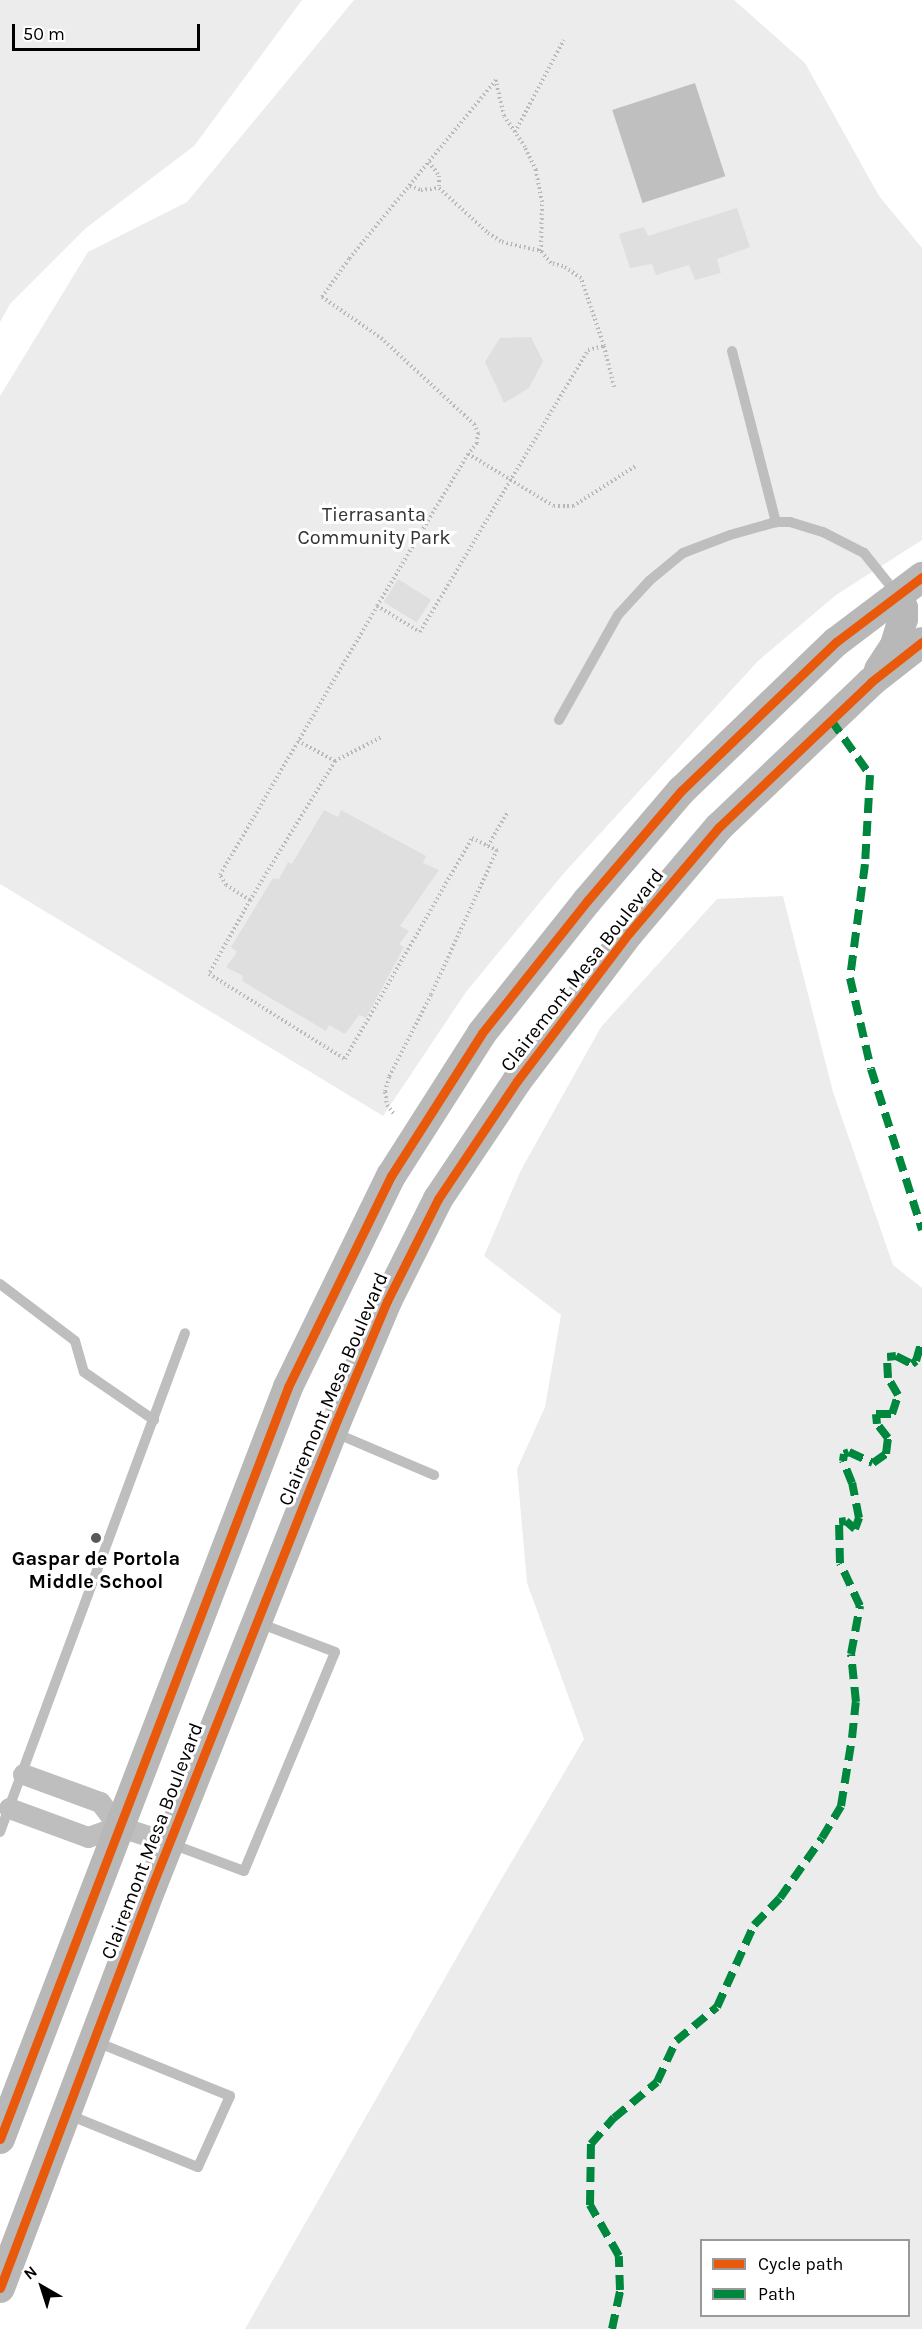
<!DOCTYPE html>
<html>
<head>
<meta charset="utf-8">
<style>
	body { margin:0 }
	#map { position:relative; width:922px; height:2329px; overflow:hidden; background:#fff; font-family:Karla,sans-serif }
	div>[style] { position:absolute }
	.green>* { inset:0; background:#ececec }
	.water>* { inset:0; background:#bfbfbf; transform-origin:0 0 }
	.building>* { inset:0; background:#dfdfdf; transform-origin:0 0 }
	.path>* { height:4px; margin-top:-2px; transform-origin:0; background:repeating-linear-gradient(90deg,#b9b9b9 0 1.5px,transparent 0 4.5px) }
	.service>* { height:10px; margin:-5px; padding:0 5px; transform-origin:5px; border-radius:5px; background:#bebebe }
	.minor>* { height:21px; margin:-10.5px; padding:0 10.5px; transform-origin:10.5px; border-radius:10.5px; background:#bebebe }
	.secondary>* { height:30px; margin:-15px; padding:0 15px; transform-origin:15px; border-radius:15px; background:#b8b8b8 }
	.quiet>* { height:8px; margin-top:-4px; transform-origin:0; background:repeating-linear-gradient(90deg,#00873e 0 15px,transparent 0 23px) }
	.cycleway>* { height:9px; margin:-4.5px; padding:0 4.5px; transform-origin:4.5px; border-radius:4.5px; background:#e8590c }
	.dots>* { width:16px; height:16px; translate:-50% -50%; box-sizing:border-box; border:3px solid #fff; border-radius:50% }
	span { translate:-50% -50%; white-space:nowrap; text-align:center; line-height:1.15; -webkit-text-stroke:6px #fff; paint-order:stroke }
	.park-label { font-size:20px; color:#333 }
	.street-label { font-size:20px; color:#000 }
	.poi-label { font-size:20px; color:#000; font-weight:700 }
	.legend { position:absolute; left:700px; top:2239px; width:210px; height:78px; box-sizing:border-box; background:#fff; border:2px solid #999; margin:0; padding:8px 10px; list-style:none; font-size:18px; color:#000 }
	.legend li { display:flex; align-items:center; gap:12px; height:30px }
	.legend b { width:30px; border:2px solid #999 }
	.north { position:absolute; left:12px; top:2257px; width:60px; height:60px; -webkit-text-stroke:4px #fff; paint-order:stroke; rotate:321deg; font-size:16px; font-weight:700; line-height:24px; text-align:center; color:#000 }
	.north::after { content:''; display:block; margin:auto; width:21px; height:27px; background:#000; clip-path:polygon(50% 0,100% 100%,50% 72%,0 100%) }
	.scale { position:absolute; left:12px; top:24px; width:188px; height:27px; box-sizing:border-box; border:3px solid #000; border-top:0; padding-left:8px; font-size:18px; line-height:21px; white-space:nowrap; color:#000; -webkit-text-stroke:4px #fff; paint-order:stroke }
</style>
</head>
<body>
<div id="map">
	<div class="green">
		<i style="clip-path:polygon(0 0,302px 0,194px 146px,86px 228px,10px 304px,0 322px)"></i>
		<i style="clip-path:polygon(354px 0,734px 0,805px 63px,879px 196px,922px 248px,922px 540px,836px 595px,758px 661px,564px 873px,466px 992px,383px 1116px,0 884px,0 396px,88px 252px,187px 202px)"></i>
		<i style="clip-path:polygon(evenodd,783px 896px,833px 1092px,893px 1265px,922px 1288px,922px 2329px,245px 2329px,495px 1890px,584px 1739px,527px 1583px,517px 1469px,545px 1407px,561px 1315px,484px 1256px,521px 1170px,601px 1027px,717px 899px,783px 896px,702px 2240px,908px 2240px,908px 2316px,702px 2316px,702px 2240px)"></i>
	</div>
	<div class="water">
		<i style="left:695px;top:83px;width:98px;height:87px;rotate:72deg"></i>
	</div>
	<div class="building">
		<i style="clip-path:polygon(737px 208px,750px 247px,717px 259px,721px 273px,695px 280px,689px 265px,656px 275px,652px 264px,630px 268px,619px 234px,644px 227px,648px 236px)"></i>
		<i style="clip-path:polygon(531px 337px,543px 361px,529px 388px,504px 403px,485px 362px,500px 338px)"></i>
		<i style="left:398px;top:579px;width:39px;height:27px;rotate:32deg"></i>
		<i style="clip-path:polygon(324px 810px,338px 817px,341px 810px,426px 856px,423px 863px,439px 870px,400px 926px,409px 931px,399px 944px,404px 947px,366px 1018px,359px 1015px,345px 1034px,329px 1025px,326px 1031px,242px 981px,243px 976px,226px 967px,237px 952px,231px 947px,273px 878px,279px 879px,288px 862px,292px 864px)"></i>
	</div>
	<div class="path">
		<i style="left:515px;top:132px;width:104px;rotate:-62deg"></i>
		<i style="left:429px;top:162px;width:17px;rotate:54deg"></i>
		<i style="left:439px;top:176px;width:12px;rotate:90deg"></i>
		<i style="left:410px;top:186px;width:12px;rotate:20deg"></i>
		<i style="left:421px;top:190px;width:18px;rotate:-6deg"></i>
		<i style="left:439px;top:188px;width:67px;rotate:42.6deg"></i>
		<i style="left:488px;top:233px;width:17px;rotate:33deg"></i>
		<i style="left:502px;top:242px;width:40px;rotate:13deg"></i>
		<i style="left:614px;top:387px;width:42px;rotate:-103.7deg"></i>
		<i style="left:604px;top:346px;width:72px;rotate:-108.7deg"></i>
		<i style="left:581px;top:278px;width:22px;rotate:-146deg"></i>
		<i style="left:563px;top:266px;width:12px;rotate:-166deg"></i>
		<i style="left:551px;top:263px;width:16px;rotate:-130deg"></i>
		<i style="left:541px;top:251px;width:49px;rotate:-88.8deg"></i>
		<i style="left:542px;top:202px;width:33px;rotate:-101deg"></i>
		<i style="left:536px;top:170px;width:25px;rotate:-116deg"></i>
		<i style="left:525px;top:147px;width:37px;rotate:-124deg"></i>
		<i style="left:504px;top:116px;width:37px;rotate:-103deg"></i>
		<i style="left:496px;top:80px;width:232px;rotate:129.4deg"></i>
		<i style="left:349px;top:259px;width:47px;rotate:125.4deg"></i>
		<i style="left:322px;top:297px;width:72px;rotate:34.8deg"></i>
		<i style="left:381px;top:338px;width:127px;rotate:42.8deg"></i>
		<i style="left:474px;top:424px;width:10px;rotate:66deg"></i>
		<i style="left:478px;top:433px;width:10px;rotate:96deg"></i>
		<i style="left:477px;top:443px;width:14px;rotate:129deg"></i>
		<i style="left:468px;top:454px;width:100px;rotate:31.2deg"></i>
		<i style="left:554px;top:506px;width:19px"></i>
		<i style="left:573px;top:506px;width:76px;rotate:-32.6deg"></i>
		<i style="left:468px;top:454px;width:177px;rotate:120.9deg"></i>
		<i style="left:377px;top:606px;width:50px;rotate:31.2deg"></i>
		<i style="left:420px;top:632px;width:328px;rotate:-59.2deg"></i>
		<i style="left:588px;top:350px;width:16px;rotate:-14deg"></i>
		<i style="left:298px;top:741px;width:42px;rotate:28.4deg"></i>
		<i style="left:335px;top:761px;width:163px;rotate:121.4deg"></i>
		<i style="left:250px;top:900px;width:28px;rotate:-148deg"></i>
		<i style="left:226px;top:885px;width:12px;rotate:-121deg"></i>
		<i style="left:220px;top:875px;width:311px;rotate:-59.7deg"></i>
		<i style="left:335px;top:761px;width:53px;rotate:-27.1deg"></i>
		<i style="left:488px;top:846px;width:39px;rotate:-60deg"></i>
		<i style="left:250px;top:900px;width:85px;rotate:119deg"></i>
		<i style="left:209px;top:974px;width:160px;rotate:32deg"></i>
		<i style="left:345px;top:1059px;width:255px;rotate:-60.1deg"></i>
		<i style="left:472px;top:838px;width:28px;rotate:26deg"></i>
		<i style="left:497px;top:850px;width:159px;rotate:114.5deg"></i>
		<i style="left:431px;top:995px;width:92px;rotate:117.1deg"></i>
		<i style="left:389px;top:1077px;width:16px;rotate:105deg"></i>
		<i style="left:385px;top:1092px;width:13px;rotate:81deg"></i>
		<i style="left:387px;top:1105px;width:11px;rotate:52deg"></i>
	</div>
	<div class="service">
		<i style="left:732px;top:351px;width:177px;rotate:75.6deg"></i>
		<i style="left:559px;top:720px;width:120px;rotate:-60.7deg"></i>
		<i style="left:618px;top:615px;width:46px;rotate:-47.6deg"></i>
		<i style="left:649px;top:581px;width:44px;rotate:-39.5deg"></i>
		<i style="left:683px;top:553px;width:50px;rotate:-21deg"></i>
		<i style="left:730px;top:535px;width:48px;rotate:-15.8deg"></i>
		<i style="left:776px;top:522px;width:14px"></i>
		<i style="left:790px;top:522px;width:34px;rotate:17deg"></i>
		<i style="left:823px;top:532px;width:46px;rotate:27.1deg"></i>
		<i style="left:864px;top:553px;width:53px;rotate:51.2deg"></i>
		<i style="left:0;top:1284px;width:94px;rotate:37.2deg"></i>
		<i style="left:75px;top:1341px;width:32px;rotate:74deg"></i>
		<i style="left:84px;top:1372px;width:85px;rotate:34.4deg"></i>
		<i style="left:333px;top:1432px;width:110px;rotate:23.1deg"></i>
		<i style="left:0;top:1832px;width:532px;rotate:-69.66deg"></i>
		<i style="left:169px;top:1843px;width:80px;rotate:20.5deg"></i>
		<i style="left:244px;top:1871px;width:237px;rotate:-67.4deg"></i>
		<i style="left:335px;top:1652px;width:81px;rotate:-159.1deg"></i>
		<i style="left:69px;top:2115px;width:139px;rotate:22deg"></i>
		<i style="left:198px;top:2167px;width:78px;rotate:-65.7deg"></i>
		<i style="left:230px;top:2096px;width:147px;rotate:-158deg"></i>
	</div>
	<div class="minor">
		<i style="left:23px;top:1774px;width:82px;rotate:20deg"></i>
		<i style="left:100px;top:1802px;width:30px;rotate:53deg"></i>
		<i style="left:118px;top:1826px;width:54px;rotate:18.4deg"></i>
		<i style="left:9px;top:1808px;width:84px;rotate:20.2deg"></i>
		<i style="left:88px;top:1837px;width:32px;rotate:-20deg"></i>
	</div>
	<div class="secondary">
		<i style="left:879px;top:670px;width:30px;rotate:-57deg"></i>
		<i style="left:895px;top:645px;width:27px;rotate:-73deg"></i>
		<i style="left:903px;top:619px;width:11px;rotate:-90deg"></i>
		<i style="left:903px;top:608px;width:14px;rotate:-111deg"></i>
		<i style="left:0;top:2139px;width:805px;rotate:-69.04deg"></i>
		<i style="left:288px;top:1387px;width:235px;rotate:-64deg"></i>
		<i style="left:391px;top:1176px;width:169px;rotate:-57.5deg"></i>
		<i style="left:482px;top:1033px;width:169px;rotate:-51.5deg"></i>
		<i style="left:587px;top:901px;width:145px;rotate:-49.5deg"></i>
		<i style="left:681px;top:791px;width:215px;rotate:-43.9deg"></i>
		<i style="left:836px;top:642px;width:108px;rotate:-37.1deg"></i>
		<i style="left:0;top:2288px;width:430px;rotate:-69.3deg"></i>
		<i style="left:152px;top:1886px;width:501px;rotate:-68.35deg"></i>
		<i style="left:337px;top:1420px;width:129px;rotate:-67.2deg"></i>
		<i style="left:387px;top:1301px;width:114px;rotate:-63.4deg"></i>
		<i style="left:438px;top:1199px;width:142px;rotate:-56.2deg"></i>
		<i style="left:517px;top:1081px;width:186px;rotate:-52.9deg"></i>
		<i style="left:629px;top:933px;width:139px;rotate:-49.7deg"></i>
		<i style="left:719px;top:827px;width:210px;rotate:-43.6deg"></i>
		<i style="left:871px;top:682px;width:65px;rotate:-38.1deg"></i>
	</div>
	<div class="quiet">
		<i style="left:831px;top:720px;width:67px;rotate:54.7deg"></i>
		<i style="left:870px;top:775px;width:89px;rotate:93.2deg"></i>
		<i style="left:865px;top:864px;width:115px;rotate:97.5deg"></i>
		<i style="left:850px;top:978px;width:93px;rotate:77deg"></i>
		<i style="left:871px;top:1069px;width:169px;rotate:72.4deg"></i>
		<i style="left:612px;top:2329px;width:40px;rotate:-78deg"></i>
		<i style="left:620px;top:2290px;width:34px;rotate:-92deg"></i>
		<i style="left:619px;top:2256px;width:59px;rotate:-119.6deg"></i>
		<i style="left:590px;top:2205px;width:61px;rotate:-89.1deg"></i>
		<i style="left:591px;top:2144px;width:35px;rotate:-49deg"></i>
		<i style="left:614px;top:2118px;width:56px;rotate:-39.9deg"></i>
		<i style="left:657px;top:2082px;width:45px;rotate:-65.1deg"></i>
		<i style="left:676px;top:2041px;width:53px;rotate:-39.7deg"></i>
		<i style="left:717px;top:2007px;width:90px;rotate:-65.7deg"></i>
		<i style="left:754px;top:1925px;width:37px;rotate:-46deg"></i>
		<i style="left:780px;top:1898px;width:73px;rotate:-55deg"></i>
		<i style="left:822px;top:1838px;width:37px;rotate:-59deg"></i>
		<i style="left:841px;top:1806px;width:69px;rotate:-80.8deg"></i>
		<i style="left:852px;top:1738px;width:36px;rotate:-84deg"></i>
		<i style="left:856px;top:1702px;width:48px;rotate:-95.9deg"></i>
		<i style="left:851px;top:1654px;width:49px;rotate:-79.4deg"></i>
		<i style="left:860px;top:1606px;width:47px;rotate:-114.9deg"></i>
		<i style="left:840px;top:1563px;width:41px;rotate:-91.4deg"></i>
		<i style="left:839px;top:1522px;width:7px;rotate:-8deg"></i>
		<i style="left:846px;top:1521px;width:12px;rotate:42deg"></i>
		<i style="left:855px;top:1529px;width:12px;rotate:-70deg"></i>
		<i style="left:859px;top:1518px;width:36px;rotate:-101deg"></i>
		<i style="left:852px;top:1483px;width:24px;rotate:-112deg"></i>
		<i style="left:843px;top:1461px;width:7px;rotate:-82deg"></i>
		<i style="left:844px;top:1454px;width:5px;rotate:-22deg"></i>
		<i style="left:849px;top:1452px;width:26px;rotate:25deg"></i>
		<i style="left:873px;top:1463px;width:16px;rotate:-35deg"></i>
		<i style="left:886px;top:1454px;width:16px;rotate:-83deg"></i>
		<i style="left:888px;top:1438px;width:18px;rotate:-128deg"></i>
		<i style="left:877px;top:1424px;width:10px;rotate:-96deg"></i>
		<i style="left:876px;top:1414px;width:16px"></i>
		<i style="left:892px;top:1414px;width:20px;rotate:-72deg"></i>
		<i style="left:898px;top:1395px;width:20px;rotate:-120deg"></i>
		<i style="left:888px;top:1378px;width:21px;rotate:-93deg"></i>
		<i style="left:887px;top:1357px;width:9px;rotate:-6deg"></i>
		<i style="left:896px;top:1356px;width:18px;rotate:27deg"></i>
		<i style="left:912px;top:1364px;width:5px;rotate:-37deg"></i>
		<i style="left:916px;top:1361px;width:22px;rotate:-74deg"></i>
	</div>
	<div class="cycleway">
		<i style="left:0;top:2139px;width:805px;rotate:-69.04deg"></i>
		<i style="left:288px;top:1387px;width:235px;rotate:-64deg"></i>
		<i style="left:391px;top:1176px;width:169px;rotate:-57.5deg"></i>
		<i style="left:482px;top:1033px;width:169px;rotate:-51.5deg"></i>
		<i style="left:587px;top:901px;width:145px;rotate:-49.5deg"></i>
		<i style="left:681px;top:791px;width:215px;rotate:-43.9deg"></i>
		<i style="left:836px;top:642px;width:108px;rotate:-37.1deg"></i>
		<i style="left:0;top:2288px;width:430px;rotate:-69.3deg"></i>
		<i style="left:152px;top:1886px;width:501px;rotate:-68.35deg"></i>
		<i style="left:337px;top:1420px;width:129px;rotate:-67.2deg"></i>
		<i style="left:387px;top:1301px;width:114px;rotate:-63.4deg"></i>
		<i style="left:438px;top:1199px;width:142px;rotate:-56.2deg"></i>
		<i style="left:517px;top:1081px;width:186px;rotate:-52.9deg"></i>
		<i style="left:629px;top:933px;width:139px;rotate:-49.7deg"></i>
		<i style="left:719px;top:827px;width:210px;rotate:-43.6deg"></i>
		<i style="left:871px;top:682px;width:65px;rotate:-38.1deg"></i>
	</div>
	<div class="dots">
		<i style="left:96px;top:1538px;background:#595959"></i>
	</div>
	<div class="park-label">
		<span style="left:374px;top:526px">Tierrasanta<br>Community Park</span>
	</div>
	<div class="street-label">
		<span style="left:582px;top:970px;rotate:-52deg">Clairemont Mesa Boulevard</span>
		<span style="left:333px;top:1389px;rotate:-67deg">Clairemont Mesa Boulevard</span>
		<span style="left:152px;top:1841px;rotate:-69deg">Clairemont Mesa Boulevard</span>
	</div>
	<div class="poi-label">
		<span style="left:96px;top:1570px">Gaspar de Portola<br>Middle School</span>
	</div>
	<ul class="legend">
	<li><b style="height:8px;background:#e8590c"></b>Cycle path</li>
	<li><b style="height:8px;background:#00873e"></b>Path</li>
	</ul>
	<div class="north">N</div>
	<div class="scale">50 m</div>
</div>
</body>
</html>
